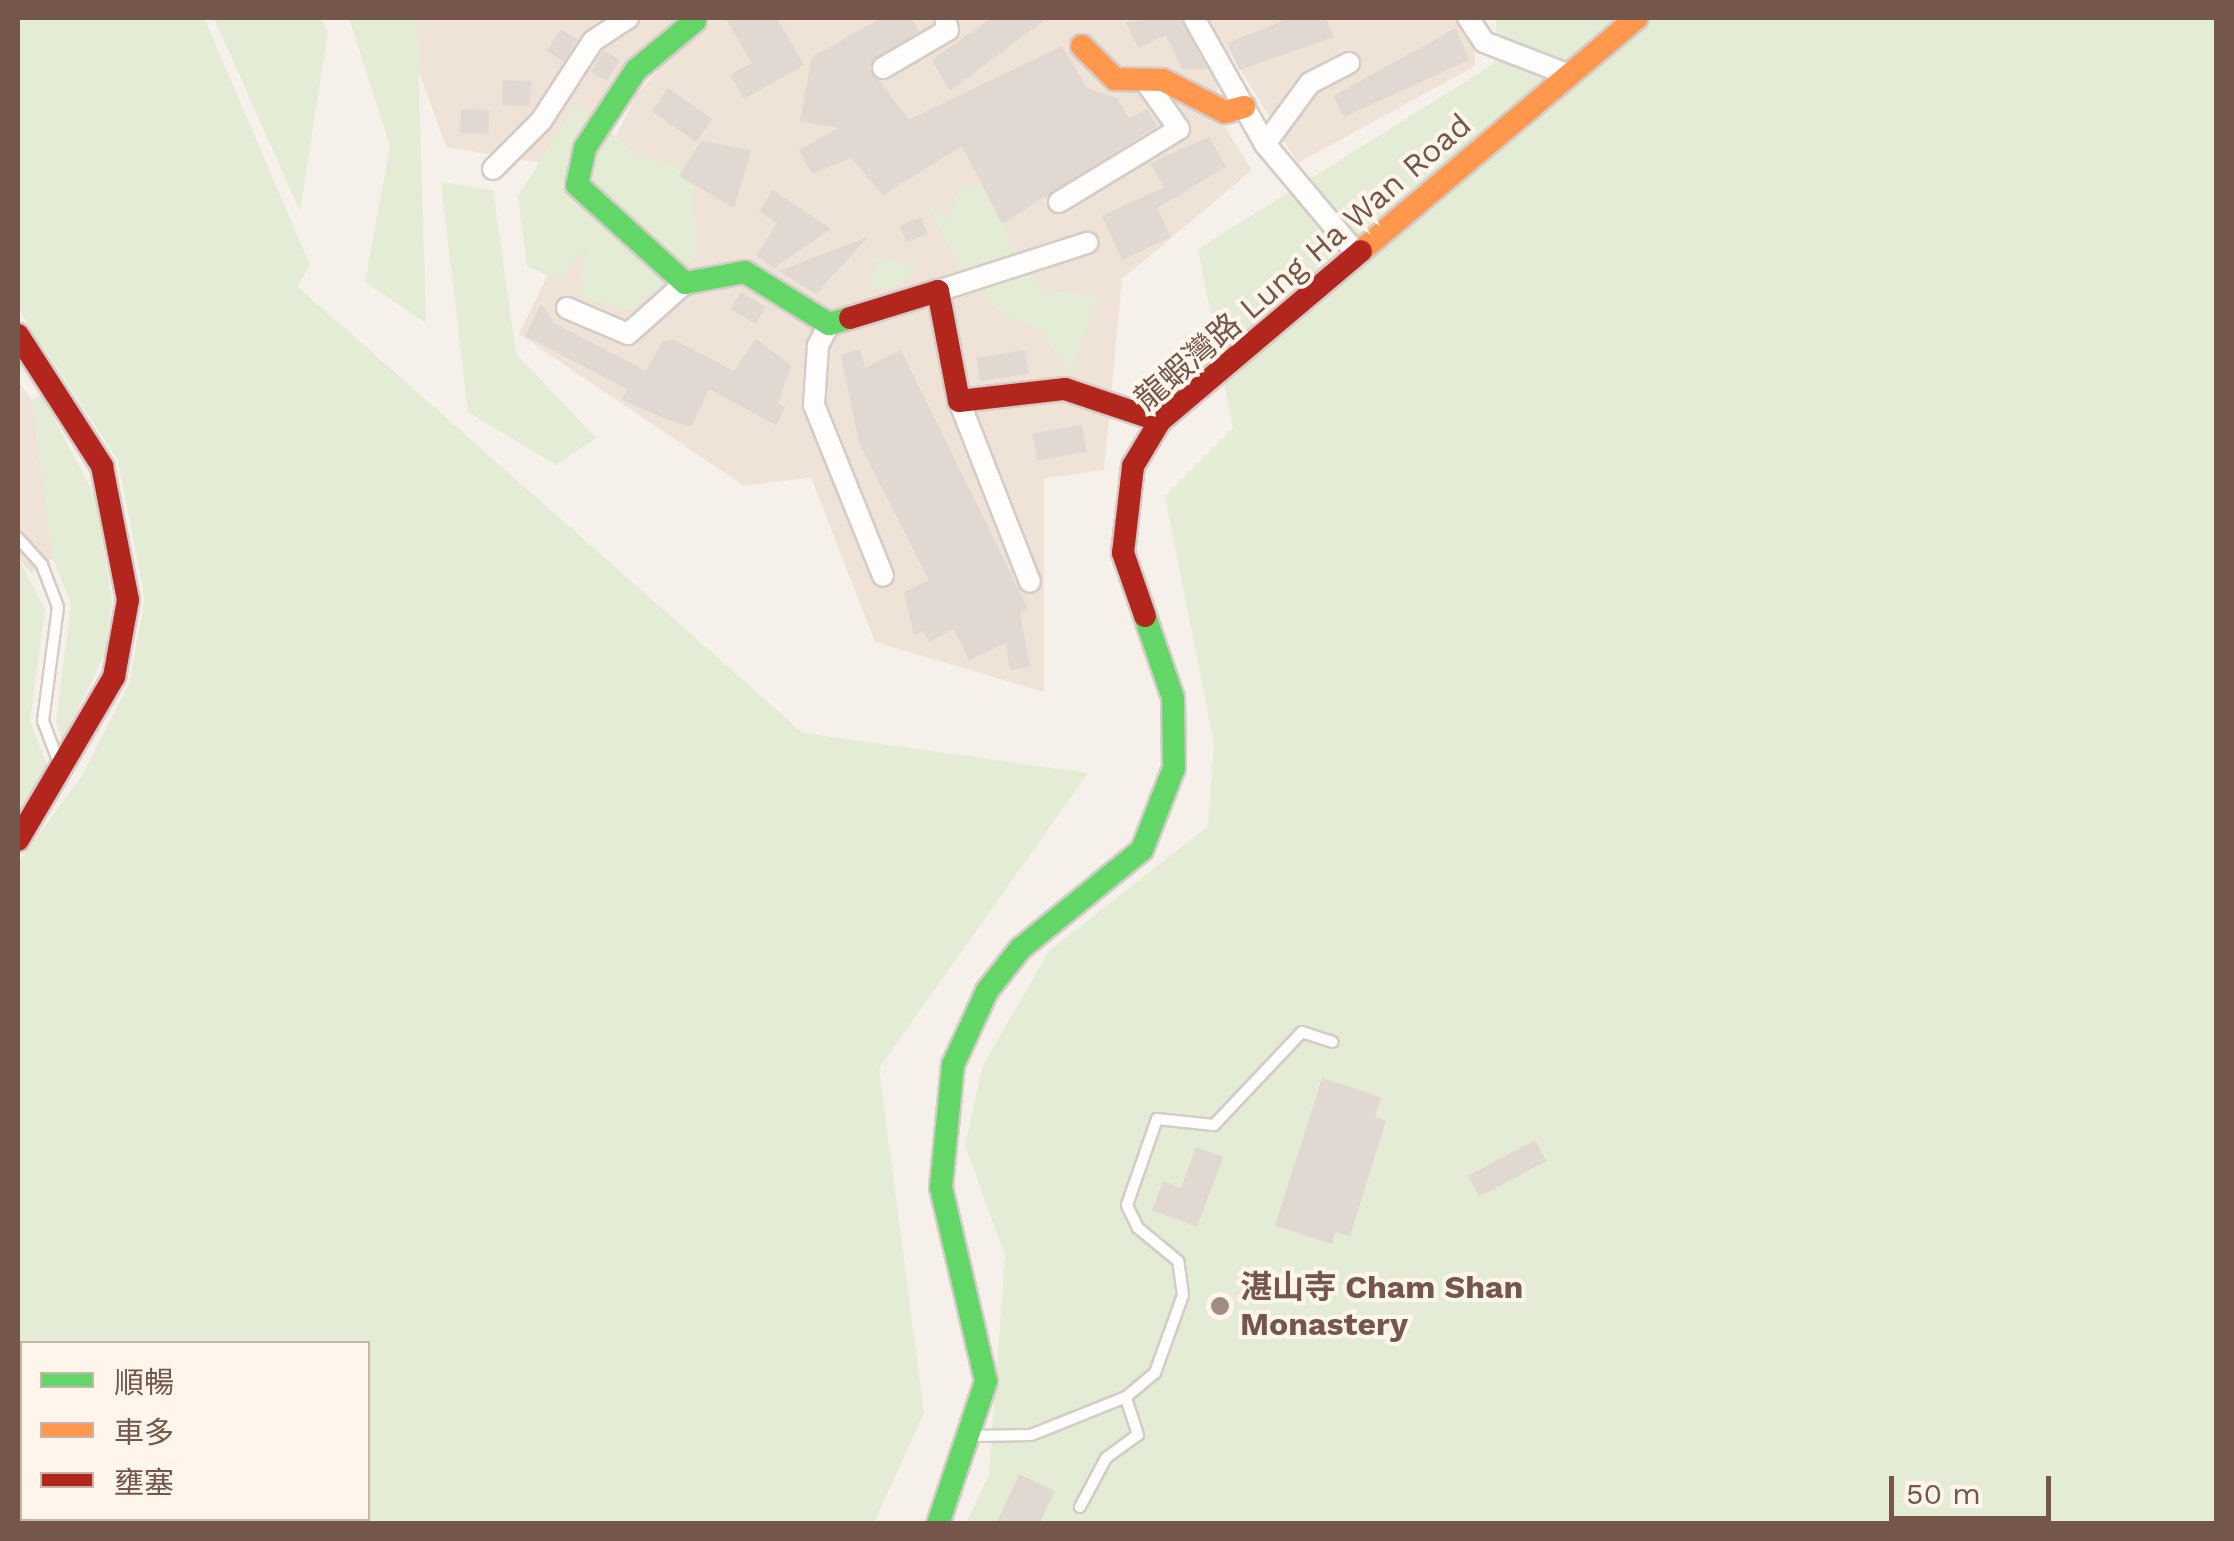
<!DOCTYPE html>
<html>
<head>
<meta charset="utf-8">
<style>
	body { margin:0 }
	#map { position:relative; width:2234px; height:1541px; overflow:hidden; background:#f6f0ea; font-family:"Work Sans","Noto Sans TC",sans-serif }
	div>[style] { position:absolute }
	.residential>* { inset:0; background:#efe2d7 }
	.green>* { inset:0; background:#e4ecd5 }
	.building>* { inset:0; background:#e2d8d2; transform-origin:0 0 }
	.roads { filter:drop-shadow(2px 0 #d4ccc7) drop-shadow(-2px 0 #d4ccc7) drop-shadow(0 2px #d4ccc7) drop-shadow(0 -2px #d4ccc7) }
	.lane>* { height:10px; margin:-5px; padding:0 5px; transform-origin:5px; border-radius:5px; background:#fefdfc }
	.street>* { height:20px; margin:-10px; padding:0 10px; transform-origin:10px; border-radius:10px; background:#fefdfc }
	.fast>* { height:22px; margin:-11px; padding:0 11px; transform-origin:11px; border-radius:11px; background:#63d668 }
	.slow>* { height:22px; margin:-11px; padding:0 11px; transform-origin:11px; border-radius:11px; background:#ff974d }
	.jam>* { height:22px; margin:-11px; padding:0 11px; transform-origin:11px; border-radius:11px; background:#b3261e }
	.dots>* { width:28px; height:28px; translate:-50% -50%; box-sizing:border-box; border:5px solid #fff5eb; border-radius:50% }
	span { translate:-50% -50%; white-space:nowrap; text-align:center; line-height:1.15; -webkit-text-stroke:8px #fff5eb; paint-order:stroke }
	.street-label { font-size:32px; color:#74564a }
	.poi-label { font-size:32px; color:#74564a; font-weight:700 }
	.left { translate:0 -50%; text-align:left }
	.frame { position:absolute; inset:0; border:20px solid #74564a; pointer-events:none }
	.legend { position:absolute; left:20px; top:1341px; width:350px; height:180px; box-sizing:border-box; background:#fff5eb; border:2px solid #c7b5ab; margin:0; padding:12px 18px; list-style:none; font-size:30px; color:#74564a }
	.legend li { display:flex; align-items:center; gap:20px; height:50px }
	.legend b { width:50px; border:2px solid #c7b5ab }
	.scale { position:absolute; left:1889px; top:1476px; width:162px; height:45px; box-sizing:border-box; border:5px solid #74564a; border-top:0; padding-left:12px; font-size:30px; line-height:35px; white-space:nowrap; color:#74564a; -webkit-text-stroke:8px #fff5eb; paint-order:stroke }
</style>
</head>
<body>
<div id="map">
	<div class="residential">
		<i style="clip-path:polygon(400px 18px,700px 18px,548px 164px,446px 147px)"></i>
		<i style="clip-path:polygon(705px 18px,1186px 18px,1217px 69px,1218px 116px,1252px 170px,1122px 279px,1104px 470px,1044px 478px,1044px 692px,875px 642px,811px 477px,744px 486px,519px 334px,636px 95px)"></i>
		<i style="clip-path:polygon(1208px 18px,1473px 18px,1475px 66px,1298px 163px)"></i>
		<i style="clip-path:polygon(18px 381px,32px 400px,53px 558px,31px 573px,18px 558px)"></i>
	</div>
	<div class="green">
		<i style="clip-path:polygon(evenodd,18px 18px,204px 18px,310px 265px,297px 286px,803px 733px,1088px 773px,879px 1068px,924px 1413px,874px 1523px,18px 1523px,18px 863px,81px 777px,129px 684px,145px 599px,118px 460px,18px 309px,18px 18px,22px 1344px,368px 1344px,368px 1518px,22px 1518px,22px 1344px)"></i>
		<i style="clip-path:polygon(214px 18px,320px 18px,328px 31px,300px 211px)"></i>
		<i style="clip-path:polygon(349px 18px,417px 18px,426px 323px,365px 282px,390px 146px)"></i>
		<i style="clip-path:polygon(1496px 18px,2216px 18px,2216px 1523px,966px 1523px,989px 1475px,1005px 1256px,965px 1145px,983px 1065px,1049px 951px,1208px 826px,1214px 744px,1165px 496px,1233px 428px,1198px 249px,1495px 63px)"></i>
		<i style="clip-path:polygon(576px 103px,635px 153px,692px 171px,698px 255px,631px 310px,579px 297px,586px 248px,559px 281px,527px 266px,518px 196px)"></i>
		<i style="clip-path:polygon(991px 180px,1013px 248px,1045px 291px,1099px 295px,1071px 375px,1040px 330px,1006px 317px,961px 273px,924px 196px,948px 219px,959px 189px)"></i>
		<i style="clip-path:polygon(441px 182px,493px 190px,516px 354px,596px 438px,556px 465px,468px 412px)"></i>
		<i style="clip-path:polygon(875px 257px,921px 268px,894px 288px,870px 289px)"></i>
		<i style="clip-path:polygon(41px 394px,95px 496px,112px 600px,105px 654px,62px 742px,56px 721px,71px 605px,53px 558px,32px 400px)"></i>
		<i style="clip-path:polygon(18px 558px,45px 609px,30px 721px,48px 768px,18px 815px)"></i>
	</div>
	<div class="building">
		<i style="clip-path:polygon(725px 18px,777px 18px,804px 65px,744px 99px,730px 75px,752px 63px)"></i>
		<i style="clip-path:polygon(881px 18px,911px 18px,919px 31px,869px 67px,909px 120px,1062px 46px,1087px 88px,1117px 98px,1129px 118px,1147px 109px,1157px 126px,1002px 224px,962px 146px,883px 195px,851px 158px,812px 174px,799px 150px,839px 128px,800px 121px,812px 57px)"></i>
		<i style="clip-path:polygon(991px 18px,1047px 18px,950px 91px,932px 60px)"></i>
		<i style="clip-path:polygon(1159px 18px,1180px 18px,1207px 69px,1182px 69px,1166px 35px,1138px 48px,1126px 22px)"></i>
		<i style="clip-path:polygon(1290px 18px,1326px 18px,1334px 37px,1239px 70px,1228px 43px)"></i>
		<i style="clip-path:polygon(1456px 28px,1469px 60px,1344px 117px,1333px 96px)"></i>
		<i style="left:561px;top:29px;width:20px;height:26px;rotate:33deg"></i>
		<i style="left:604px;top:50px;width:19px;height:25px;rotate:32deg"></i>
		<i style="left:503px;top:80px;width:28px;height:25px;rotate:2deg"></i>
		<i style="left:668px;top:88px;width:54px;height:28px;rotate:35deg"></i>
		<i style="left:461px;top:109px;width:28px;height:24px;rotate:2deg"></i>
		<i style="clip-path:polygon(1209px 137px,1226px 167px,1157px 208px,1171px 237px,1122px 260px,1102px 216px,1164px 187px,1150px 163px)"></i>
		<i style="clip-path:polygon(701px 141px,751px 150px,734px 208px,679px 176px)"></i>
		<i style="clip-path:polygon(773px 190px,831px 229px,774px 268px,756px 256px,777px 223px,759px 211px)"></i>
		<i style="left:921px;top:217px;width:18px;height:23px;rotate:68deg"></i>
		<i style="clip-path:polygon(868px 237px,816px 294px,779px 271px,836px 249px)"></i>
		<i style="left:741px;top:292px;width:29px;height:20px;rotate:31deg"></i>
		<i style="clip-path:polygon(541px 304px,554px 323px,646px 371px,662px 342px,674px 340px,734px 371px,756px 339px,791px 365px,778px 404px,785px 407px,776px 425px,709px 389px,691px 427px,659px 416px,622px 400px,627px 389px,525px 336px)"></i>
		<i style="clip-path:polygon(860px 349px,865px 368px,901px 350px,1028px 609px,1020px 613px,1030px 667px,1010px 670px,1006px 643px,969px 660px,954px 629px,929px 642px,923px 631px,914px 635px,904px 592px,929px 580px,859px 443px,841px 355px)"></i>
		<i style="left:1025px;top:350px;width:24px;height:49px;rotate:81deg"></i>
		<i style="left:1082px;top:425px;width:27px;height:50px;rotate:80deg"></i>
		<i style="clip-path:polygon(1322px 1078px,1381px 1097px,1375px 1117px,1386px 1121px,1350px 1236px,1335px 1232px,1332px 1244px,1275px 1226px)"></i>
		<i style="left:1535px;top:1140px;width:24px;height:76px;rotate:62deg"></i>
		<i style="clip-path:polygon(1196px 1147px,1223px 1157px,1197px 1227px,1152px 1210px,1163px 1181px,1181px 1188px)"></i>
		<i style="clip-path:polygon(1019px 1474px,1055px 1491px,1039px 1524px,996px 1524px)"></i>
	</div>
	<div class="roads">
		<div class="lane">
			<i style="left:18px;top:538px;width:36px;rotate:48deg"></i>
			<i style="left:42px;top:565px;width:45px;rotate:69.1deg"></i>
			<i style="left:58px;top:607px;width:115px;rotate:97.5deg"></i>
			<i style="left:43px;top:721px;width:42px;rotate:69deg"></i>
			<i style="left:974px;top:1436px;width:57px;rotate:-1deg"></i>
			<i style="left:1031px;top:1435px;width:102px;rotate:-21.8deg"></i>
			<i style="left:1126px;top:1397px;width:38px;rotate:-40deg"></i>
			<i style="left:1155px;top:1373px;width:83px;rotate:-70.3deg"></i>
			<i style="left:1183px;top:1295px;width:34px;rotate:-98deg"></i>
			<i style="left:1178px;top:1261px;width:52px;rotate:-140.5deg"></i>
			<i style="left:1138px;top:1228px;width:25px;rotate:-116deg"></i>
			<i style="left:1127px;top:1205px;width:91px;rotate:-70.8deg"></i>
			<i style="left:1157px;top:1119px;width:57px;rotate:6deg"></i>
			<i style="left:1214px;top:1125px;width:128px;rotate:-46.6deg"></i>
			<i style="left:1302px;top:1032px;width:32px;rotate:18deg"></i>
			<i style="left:1080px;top:1507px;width:55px;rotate:-62deg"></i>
			<i style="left:1106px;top:1458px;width:39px;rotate:-36deg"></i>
			<i style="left:1138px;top:1435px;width:40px;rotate:-108deg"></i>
		</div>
		<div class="street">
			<i style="left:1194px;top:18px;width:145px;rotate:60.6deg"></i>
			<i style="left:1265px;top:144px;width:143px;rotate:50.1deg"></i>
			<i style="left:1468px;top:18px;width:29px;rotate:56deg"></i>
			<i style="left:1484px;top:42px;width:91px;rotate:21.2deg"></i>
			<i style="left:883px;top:68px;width:75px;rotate:-30.3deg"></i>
			<i style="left:948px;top:30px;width:12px;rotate:-104deg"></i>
			<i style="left:1265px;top:144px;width:76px;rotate:-53.6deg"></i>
			<i style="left:1310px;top:83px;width:44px;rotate:-27.1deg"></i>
			<i style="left:493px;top:169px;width:68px;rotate:-45deg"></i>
			<i style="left:541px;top:121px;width:95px;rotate:-57deg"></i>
			<i style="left:593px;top:41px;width:42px;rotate:-33.3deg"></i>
			<i style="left:1059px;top:202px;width:140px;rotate:-31.3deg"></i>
			<i style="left:1179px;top:129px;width:54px;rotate:-125.2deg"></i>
			<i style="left:938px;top:291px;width:157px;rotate:-17.9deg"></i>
			<i style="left:567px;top:308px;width:66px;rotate:23.1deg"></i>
			<i style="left:628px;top:334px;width:76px;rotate:-41.8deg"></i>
			<i style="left:829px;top:324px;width:25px;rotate:117deg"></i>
			<i style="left:818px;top:346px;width:59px;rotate:93.9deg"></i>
			<i style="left:814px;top:405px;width:184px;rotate:68deg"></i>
			<i style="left:959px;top:401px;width:194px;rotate:68.6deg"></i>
		</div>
		<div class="fast">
			<i style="left:695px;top:21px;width:77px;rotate:140.3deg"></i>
			<i style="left:636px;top:70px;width:93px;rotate:123.2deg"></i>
			<i style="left:585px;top:148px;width:38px;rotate:102deg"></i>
			<i style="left:577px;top:185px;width:146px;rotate:42.2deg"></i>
			<i style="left:685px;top:283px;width:61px;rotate:-10.4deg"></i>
			<i style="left:745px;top:272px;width:99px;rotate:31.8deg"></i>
			<i style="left:829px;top:324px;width:22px;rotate:-16deg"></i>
			<i style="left:938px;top:1524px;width:151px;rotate:-71.4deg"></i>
			<i style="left:986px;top:1381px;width:199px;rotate:-103.1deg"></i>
			<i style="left:941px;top:1187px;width:123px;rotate:-84.4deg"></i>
			<i style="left:953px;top:1065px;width:81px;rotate:-65.3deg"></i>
			<i style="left:987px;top:991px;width:53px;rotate:-51.8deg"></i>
			<i style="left:1020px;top:949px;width:157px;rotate:-39.1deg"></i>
			<i style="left:1142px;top:850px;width:88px;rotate:-68.7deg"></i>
			<i style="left:1174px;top:768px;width:70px;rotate:-90.8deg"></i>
			<i style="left:1173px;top:698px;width:87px;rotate:-108.9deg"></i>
		</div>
		<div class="slow">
			<i style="left:1082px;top:46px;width:47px;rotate:45deg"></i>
			<i style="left:1115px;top:79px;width:48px;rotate:1.2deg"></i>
			<i style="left:1163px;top:80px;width:70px;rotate:27.3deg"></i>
			<i style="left:1225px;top:112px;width:20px;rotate:-15deg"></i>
			<i style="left:1361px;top:251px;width:361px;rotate:-40.2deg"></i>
		</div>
		<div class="jam">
			<i style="left:850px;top:318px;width:92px;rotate:-17.1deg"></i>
			<i style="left:938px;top:291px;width:112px;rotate:79.2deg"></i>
			<i style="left:959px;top:401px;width:107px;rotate:-6.5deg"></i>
			<i style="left:1065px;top:389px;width:100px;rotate:18.6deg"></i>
			<i style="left:18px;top:335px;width:156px;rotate:57.3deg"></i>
			<i style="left:102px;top:466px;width:136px;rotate:79deg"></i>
			<i style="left:128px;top:600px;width:78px;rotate:100.3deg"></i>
			<i style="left:114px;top:677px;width:189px;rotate:120.5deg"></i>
			<i style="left:1145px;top:616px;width:67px;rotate:-109.2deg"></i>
			<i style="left:1123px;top:553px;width:88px;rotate:-83.4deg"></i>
			<i style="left:1133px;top:466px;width:52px;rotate:-59deg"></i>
			<i style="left:1160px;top:421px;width:263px;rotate:-40.2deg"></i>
		</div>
	</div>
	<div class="dots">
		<i style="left:1220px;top:1306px;background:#a28c82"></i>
	</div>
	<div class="street-label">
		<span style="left:1303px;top:262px;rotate:-41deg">龍蝦灣路 Lung Ha Wan Road</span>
	</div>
	<div class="poi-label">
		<span class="left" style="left:1240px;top:1306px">湛山寺 Cham Shan<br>Monastery</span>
	</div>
	<div class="frame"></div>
	<ul class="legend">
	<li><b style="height:12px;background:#63d668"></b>順暢</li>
	<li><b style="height:12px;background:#ff974d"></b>車多</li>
	<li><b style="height:12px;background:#b3261e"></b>壅塞</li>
	</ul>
	<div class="scale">50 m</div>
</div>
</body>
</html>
